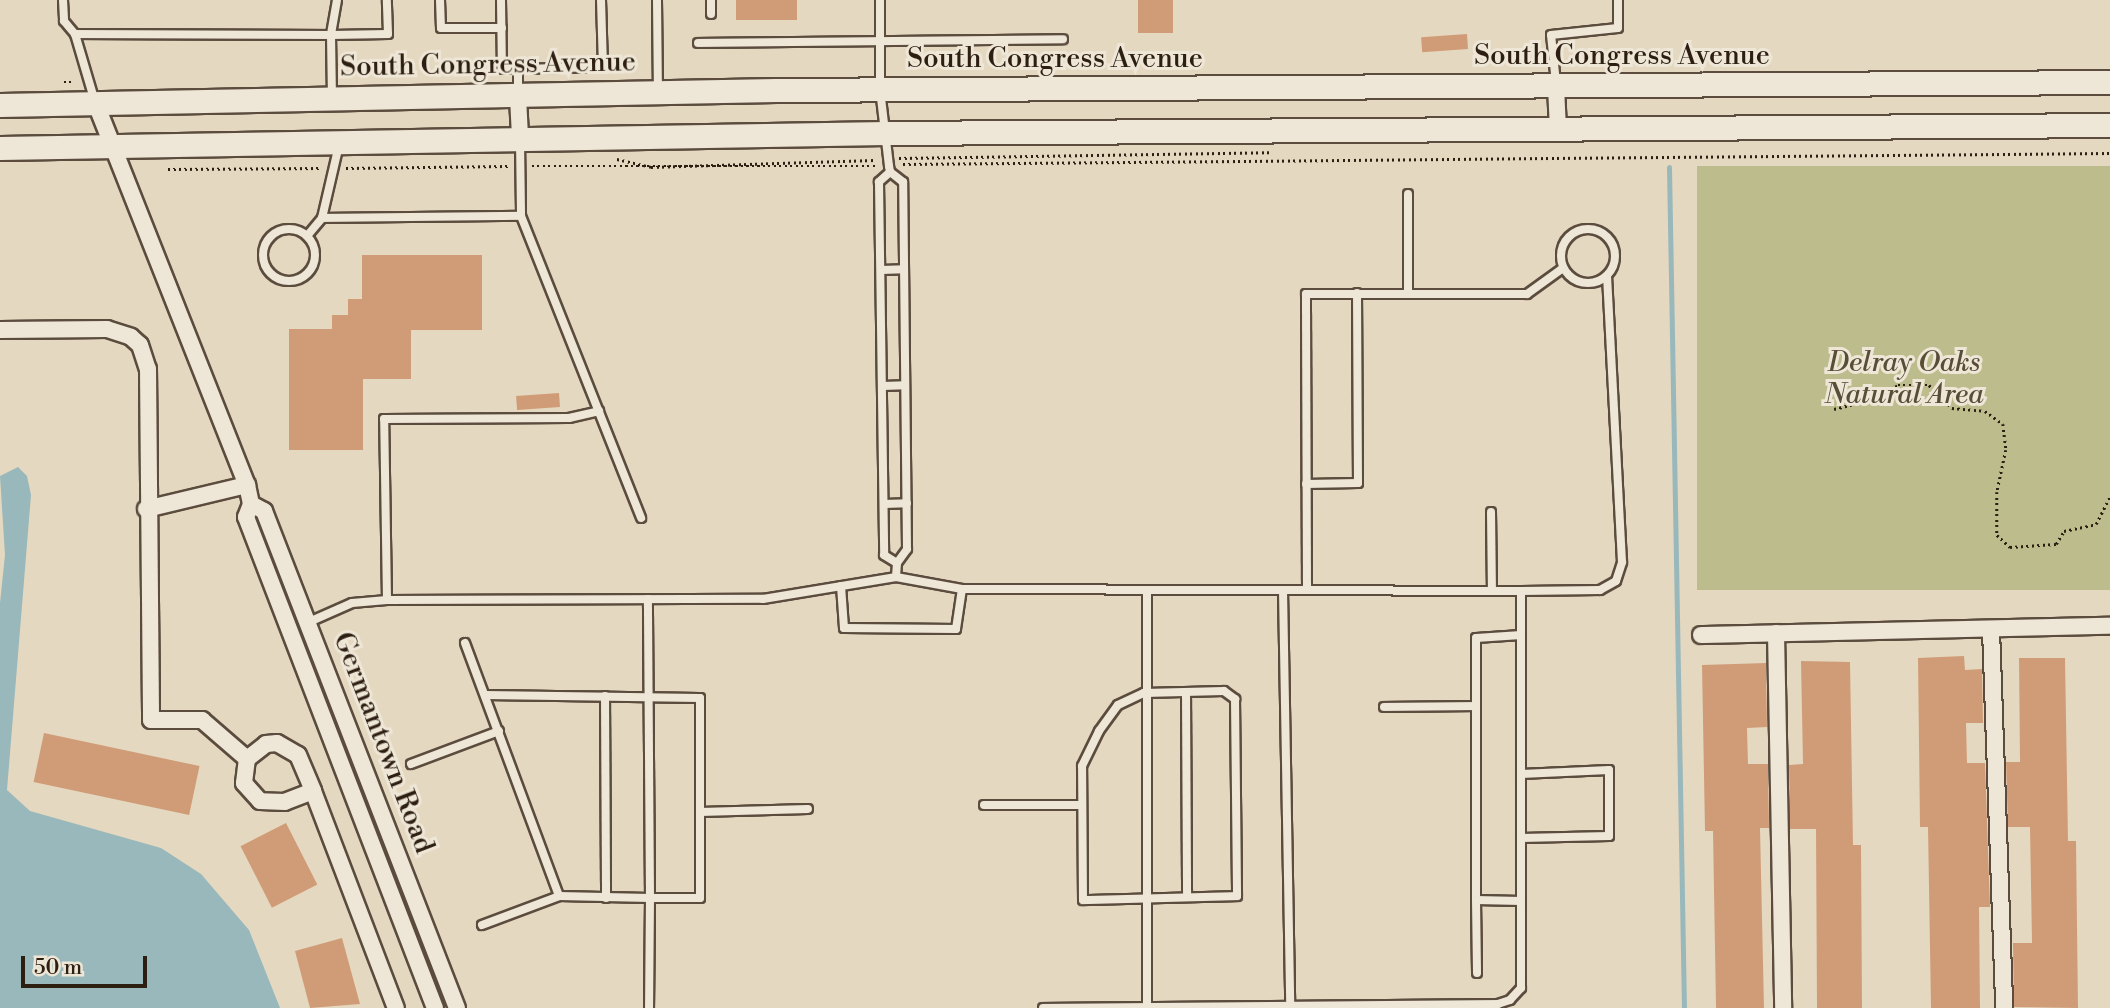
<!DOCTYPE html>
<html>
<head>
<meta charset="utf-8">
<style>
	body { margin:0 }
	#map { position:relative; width:2110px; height:1008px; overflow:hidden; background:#e5d8c0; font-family:"Libre Bodoni",serif }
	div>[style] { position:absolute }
	.green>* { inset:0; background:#bcbc8d; transform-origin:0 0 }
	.water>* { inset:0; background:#99b8bb }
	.stream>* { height:5px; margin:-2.5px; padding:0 2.5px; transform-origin:2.5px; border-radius:2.5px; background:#99b8bb }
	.building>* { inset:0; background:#d09c77; transform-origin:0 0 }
	.path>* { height:2.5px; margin-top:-1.25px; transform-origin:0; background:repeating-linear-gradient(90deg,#2d1e12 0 2px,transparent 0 5.5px) }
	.roads { filter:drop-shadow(2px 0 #5b4c3e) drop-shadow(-2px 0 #5b4c3e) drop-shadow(0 2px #5b4c3e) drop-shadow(0 -2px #5b4c3e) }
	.lane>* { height:8px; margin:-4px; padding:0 4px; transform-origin:4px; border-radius:4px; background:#eee6d6 }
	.lane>.ring { margin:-4px; padding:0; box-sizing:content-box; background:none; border:8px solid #eee6d6; border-radius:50% }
	.street>* { height:16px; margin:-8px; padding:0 8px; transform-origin:8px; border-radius:8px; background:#eee6d6 }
	.secondary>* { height:23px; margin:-11.5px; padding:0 11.5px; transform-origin:11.5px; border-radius:11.5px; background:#eee6d6 }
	span { translate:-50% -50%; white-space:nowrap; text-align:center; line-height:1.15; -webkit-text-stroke:6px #eee6d6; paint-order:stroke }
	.street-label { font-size:28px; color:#2d1e12 }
	.park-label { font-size:28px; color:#584d37; font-style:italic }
	.scale { position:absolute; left:21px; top:956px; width:126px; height:32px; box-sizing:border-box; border:4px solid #2d1e12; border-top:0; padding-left:9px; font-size:21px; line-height:24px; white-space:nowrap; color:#2d1e12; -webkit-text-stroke:5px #eee6d6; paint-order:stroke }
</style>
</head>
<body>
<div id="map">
	<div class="green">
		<i style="left:2110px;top:166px;width:424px;height:413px;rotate:90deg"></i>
	</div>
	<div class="water">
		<i style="clip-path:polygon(18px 467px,27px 476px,31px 495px,7px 790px,30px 811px,161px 848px,201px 874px,249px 930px,280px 1008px,0 1008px,0 603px,5px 555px,0 476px)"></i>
	</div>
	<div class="stream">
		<i style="left:1669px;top:167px;width:841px;rotate:88.98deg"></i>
	</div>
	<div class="building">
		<i style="left:736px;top:0;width:61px;height:20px"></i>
		<i style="left:1138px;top:0;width:35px;height:33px"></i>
		<i style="left:1467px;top:34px;width:15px;height:46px;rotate:86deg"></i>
		<i style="clip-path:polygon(362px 255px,482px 255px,482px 330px,411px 330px,411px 379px,363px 379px,363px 450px,289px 450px,289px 329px,332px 329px,332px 315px,348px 315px,348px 299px,362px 299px)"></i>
		<i style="left:559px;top:393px;width:14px;height:43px;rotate:86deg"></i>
		<i style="clip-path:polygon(1964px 656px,1965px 670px,1982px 669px,1983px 723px,1966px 723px,1967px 763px,1985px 763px,1990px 907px,1979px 907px,1980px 1008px,1931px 1008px,1928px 827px,1920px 827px,1918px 658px)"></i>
		<i style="clip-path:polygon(2019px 658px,2065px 658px,2068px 841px,2076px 841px,2078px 1008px,2014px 1007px,2013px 943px,2032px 943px,2030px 827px,2008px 827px,2006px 762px,2020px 762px)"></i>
		<i style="clip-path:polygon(1801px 661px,1850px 662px,1853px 845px,1861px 845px,1862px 1008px,1817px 1008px,1816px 829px,1790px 829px,1789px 765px,1803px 764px)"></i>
		<i style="clip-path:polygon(1766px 663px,1767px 727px,1747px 728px,1748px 764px,1768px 764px,1769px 828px,1760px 828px,1764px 1008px,1716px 1008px,1713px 831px,1705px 831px,1702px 665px)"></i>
		<i style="left:44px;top:733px;width:159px;height:50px;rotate:12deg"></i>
		<i style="left:286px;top:823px;width:69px;height:51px;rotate:63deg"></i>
		<i style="clip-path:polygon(342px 938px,360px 1004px,310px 1008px,295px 951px)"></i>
	</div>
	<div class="path">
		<i style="left:64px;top:82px;width:11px"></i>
		<i style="left:899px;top:158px;width:371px;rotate:-0.9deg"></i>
		<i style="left:617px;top:159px;width:35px;rotate:13deg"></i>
		<i style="left:651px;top:167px;width:224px;rotate:-1.8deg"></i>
		<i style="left:903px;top:164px;width:1207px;rotate:-0.52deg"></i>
		<i style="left:532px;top:166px;width:346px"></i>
		<i style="left:346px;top:168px;width:162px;rotate:-0.7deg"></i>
		<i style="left:168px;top:169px;width:154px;rotate:-0.4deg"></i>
		<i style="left:1834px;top:409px;width:38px;rotate:-14deg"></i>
		<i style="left:1871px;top:400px;width:31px;rotate:-29deg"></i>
		<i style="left:1898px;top:385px;width:31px"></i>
		<i style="left:1929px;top:385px;width:33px;rotate:45deg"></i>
		<i style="left:1952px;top:408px;width:33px;rotate:5deg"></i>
		<i style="left:1985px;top:411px;width:22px;rotate:36deg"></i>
		<i style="left:2003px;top:424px;width:26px;rotate:83deg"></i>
		<i style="left:2006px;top:450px;width:43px;rotate:102.1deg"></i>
		<i style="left:1997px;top:492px;width:43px;rotate:90deg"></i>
		<i style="left:1997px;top:535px;width:18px;rotate:43deg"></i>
		<i style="left:2010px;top:547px;width:46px;rotate:-3.7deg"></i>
		<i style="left:2056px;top:544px;width:15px;rotate:-58deg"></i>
		<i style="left:2064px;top:531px;width:33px;rotate:-12deg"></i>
		<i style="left:2096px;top:524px;width:30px;rotate:-63deg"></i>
	</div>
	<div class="roads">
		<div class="lane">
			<i style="left:63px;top:0;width:21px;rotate:87deg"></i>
			<i style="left:64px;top:21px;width:17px;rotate:50deg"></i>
			<i style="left:337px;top:0;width:36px;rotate:100deg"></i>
			<i style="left:331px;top:35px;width:57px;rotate:-1deg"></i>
			<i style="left:388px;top:34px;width:34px;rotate:-92deg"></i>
			<i style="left:440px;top:0;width:28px;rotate:88deg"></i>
			<i style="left:441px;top:28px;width:61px"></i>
			<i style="left:501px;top:0;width:69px;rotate:89.2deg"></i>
			<i style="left:502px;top:69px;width:16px"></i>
			<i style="left:657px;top:0;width:92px;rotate:89.4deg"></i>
			<i style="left:711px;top:0;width:14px;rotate:90deg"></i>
			<i style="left:698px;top:43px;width:365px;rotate:-0.6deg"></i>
			<i style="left:1556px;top:83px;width:48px;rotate:-95.9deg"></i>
			<i style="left:1551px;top:35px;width:67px;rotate:-6deg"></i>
			<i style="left:1618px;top:28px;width:28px;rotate:-90deg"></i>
			<i style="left:518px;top:94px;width:25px;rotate:-90deg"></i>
			<i style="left:518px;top:69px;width:85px;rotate:-1.3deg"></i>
			<i style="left:603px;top:67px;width:67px;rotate:-91.7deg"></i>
			<i style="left:95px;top:102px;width:71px;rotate:-106.4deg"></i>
			<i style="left:75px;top:34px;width:256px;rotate:0.2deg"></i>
			<i style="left:331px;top:35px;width:61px;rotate:89.1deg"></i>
			<i style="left:520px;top:141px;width:75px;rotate:89.2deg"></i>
			<i style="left:521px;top:216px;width:325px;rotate:68.3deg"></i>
			<i style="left:890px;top:172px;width:15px;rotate:138deg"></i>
			<i style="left:879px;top:182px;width:373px;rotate:89.2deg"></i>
			<i style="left:884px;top:555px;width:15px;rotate:32deg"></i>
			<i style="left:1408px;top:194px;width:100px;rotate:90deg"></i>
			<i style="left:322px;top:218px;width:199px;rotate:-0.6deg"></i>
			<i class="ring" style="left:263px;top:229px;width:44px;height:44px"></i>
			<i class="ring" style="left:1561px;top:229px;width:46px;height:46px"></i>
			<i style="left:307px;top:236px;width:23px;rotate:-50deg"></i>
			<i style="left:322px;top:218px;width:75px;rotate:-76.9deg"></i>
			<i style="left:881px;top:270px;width:23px;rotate:-2deg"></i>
			<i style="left:882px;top:386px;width:23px;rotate:-2deg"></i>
			<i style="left:1306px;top:484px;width:52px;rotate:-1.1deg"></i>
			<i style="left:1358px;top:483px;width:190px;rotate:-90.3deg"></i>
			<i style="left:884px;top:504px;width:23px;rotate:-2deg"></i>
			<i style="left:1491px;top:512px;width:79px;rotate:89.3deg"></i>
			<i style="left:841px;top:586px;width:42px;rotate:85.9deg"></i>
			<i style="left:844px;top:628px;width:112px;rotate:0.5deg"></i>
			<i style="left:956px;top:629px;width:40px;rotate:-81.5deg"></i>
			<i style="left:962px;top:589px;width:67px;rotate:-169.7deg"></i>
			<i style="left:962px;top:589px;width:559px;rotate:0.2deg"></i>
			<i style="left:1521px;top:591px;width:397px;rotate:90deg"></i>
			<i style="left:1521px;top:988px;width:16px;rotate:133deg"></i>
			<i style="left:1510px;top:1000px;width:13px;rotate:162deg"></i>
			<i style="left:1498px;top:1004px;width:455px;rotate:179.5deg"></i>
			<i style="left:1283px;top:590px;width:416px;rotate:89deg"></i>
			<i style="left:1307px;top:590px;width:296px;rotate:-90.2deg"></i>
			<i style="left:1306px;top:294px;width:221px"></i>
			<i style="left:1527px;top:294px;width:44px;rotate:-35.8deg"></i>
			<i style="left:1521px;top:591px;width:79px;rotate:-0.7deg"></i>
			<i style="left:1600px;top:590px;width:18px;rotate:-29deg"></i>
			<i style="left:1616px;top:581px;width:20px;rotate:-72deg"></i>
			<i style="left:1622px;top:562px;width:286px;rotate:-93deg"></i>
			<i style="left:387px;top:600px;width:181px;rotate:-90.9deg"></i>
			<i style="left:384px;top:419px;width:185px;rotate:-0.3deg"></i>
			<i style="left:569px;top:418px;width:31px;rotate:-13deg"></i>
			<i style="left:309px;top:622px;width:47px;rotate:-23.8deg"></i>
			<i style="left:352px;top:603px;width:35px;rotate:-5deg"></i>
			<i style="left:387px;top:600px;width:376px;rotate:-0.2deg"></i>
			<i style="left:763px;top:599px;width:135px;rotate:-9.4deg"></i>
			<i style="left:896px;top:577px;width:14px;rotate:-86deg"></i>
			<i style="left:897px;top:563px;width:17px;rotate:-54deg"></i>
			<i style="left:907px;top:549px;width:367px;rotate:-90.6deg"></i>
			<i style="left:903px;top:182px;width:16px;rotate:-142deg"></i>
			<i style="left:890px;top:172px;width:6px;rotate:-99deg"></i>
			<i style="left:889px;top:166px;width:78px;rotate:-96.7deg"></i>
			<i style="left:880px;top:89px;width:89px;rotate:-90deg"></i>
			<i style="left:1521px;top:635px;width:45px;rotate:176.2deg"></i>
			<i style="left:1476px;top:638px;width:262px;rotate:90deg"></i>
			<i style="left:1476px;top:900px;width:45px;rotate:1.3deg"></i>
			<i style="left:465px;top:643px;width:270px;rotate:69.6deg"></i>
			<i style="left:559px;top:896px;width:91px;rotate:1.3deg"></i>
			<i style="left:650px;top:898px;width:299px;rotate:-90.4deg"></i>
			<i style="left:1224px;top:691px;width:14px;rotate:36deg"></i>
			<i style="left:1235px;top:699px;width:197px;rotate:89.4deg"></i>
			<i style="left:1237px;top:896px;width:154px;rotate:178.5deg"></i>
			<i style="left:1083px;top:900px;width:134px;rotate:-90.4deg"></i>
			<i style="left:1082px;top:766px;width:39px;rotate:-64deg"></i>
			<i style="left:1099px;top:731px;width:32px;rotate:-54deg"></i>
			<i style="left:1118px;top:705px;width:29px;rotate:-25deg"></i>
			<i style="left:1144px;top:693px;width:80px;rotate:-1.4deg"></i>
			<i style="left:1186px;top:692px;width:205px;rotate:89.7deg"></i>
			<i style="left:485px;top:695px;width:215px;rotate:0.8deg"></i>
			<i style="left:700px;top:698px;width:200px;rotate:90deg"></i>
			<i style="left:700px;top:898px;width:50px;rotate:180deg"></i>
			<i style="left:650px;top:898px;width:110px;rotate:90.5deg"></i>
			<i style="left:605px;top:696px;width:202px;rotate:89.7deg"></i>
			<i style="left:1384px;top:707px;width:92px;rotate:-0.6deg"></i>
			<i style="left:411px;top:764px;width:94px;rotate:-20.6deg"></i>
			<i style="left:1521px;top:774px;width:88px;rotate:-2.6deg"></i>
			<i style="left:1609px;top:770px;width:66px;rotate:90deg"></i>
			<i style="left:1609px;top:836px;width:88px;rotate:178.7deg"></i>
			<i style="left:984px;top:805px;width:98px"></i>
			<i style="left:700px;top:812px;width:108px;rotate:-1.6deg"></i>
			<i style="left:1476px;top:900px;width:73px;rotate:89.2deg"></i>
			<i style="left:482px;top:925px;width:82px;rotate:-20.6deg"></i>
			<i style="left:1147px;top:1007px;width:417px;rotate:-90deg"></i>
		</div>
		<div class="street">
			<i style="left:1556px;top:86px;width:44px;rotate:87.4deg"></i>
			<i style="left:518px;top:97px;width:40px;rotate:87.1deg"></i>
			<i style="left:96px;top:104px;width:410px;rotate:68.4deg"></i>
			<i style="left:247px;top:485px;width:19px;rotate:78deg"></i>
			<i style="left:251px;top:504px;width:14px;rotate:111deg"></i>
			<i style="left:246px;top:517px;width:526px;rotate:68.95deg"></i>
			<i style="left:0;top:330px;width:107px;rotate:-0.5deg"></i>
			<i style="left:107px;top:329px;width:25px;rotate:18deg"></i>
			<i style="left:131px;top:337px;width:12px;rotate:42deg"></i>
			<i style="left:140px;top:345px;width:25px;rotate:72deg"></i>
			<i style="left:148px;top:369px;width:351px;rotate:89.5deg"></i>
			<i style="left:151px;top:720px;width:51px"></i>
			<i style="left:202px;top:720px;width:60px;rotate:40.9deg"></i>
			<i style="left:251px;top:504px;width:15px;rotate:28deg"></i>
			<i style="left:264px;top:511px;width:533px;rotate:68.78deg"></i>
			<i style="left:146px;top:509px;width:104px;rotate:-13.4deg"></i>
			<i style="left:1991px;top:629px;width:379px;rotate:88deg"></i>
			<i style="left:1776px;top:633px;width:375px;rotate:88.9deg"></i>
			<i style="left:1701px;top:635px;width:409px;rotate:-1.3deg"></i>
			<i style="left:313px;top:791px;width:30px;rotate:159deg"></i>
			<i style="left:285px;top:802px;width:25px;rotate:-178deg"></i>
			<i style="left:260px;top:801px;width:24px;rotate:-132deg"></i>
			<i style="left:244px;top:783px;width:24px;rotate:-83deg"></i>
			<i style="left:247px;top:759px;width:24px;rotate:-38deg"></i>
			<i style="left:266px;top:744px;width:11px;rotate:-5deg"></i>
			<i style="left:277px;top:743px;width:24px;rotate:30deg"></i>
			<i style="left:298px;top:755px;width:39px;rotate:67deg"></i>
			<i style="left:313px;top:791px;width:232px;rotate:69.1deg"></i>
		</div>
		<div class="secondary">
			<i style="left:0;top:105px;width:776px;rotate:-1.11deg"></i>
			<i style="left:776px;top:90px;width:1334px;rotate:-0.34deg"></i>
			<i style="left:0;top:148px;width:886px;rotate:-0.97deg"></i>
			<i style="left:886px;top:133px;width:1224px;rotate:-0.37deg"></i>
		</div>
	</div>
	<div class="street-label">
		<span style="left:1622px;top:56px">South Congress Avenue</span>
		<span style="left:1055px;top:59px">South Congress Avenue</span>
		<span style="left:488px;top:65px;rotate:-1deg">South Congress Avenue</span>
		<span style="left:383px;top:743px;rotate:69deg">Germantown Road</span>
	</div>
	<div class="park-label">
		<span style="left:1904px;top:379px">Delray Oaks<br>Natural Area</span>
	</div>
	<div class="scale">50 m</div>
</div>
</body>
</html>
